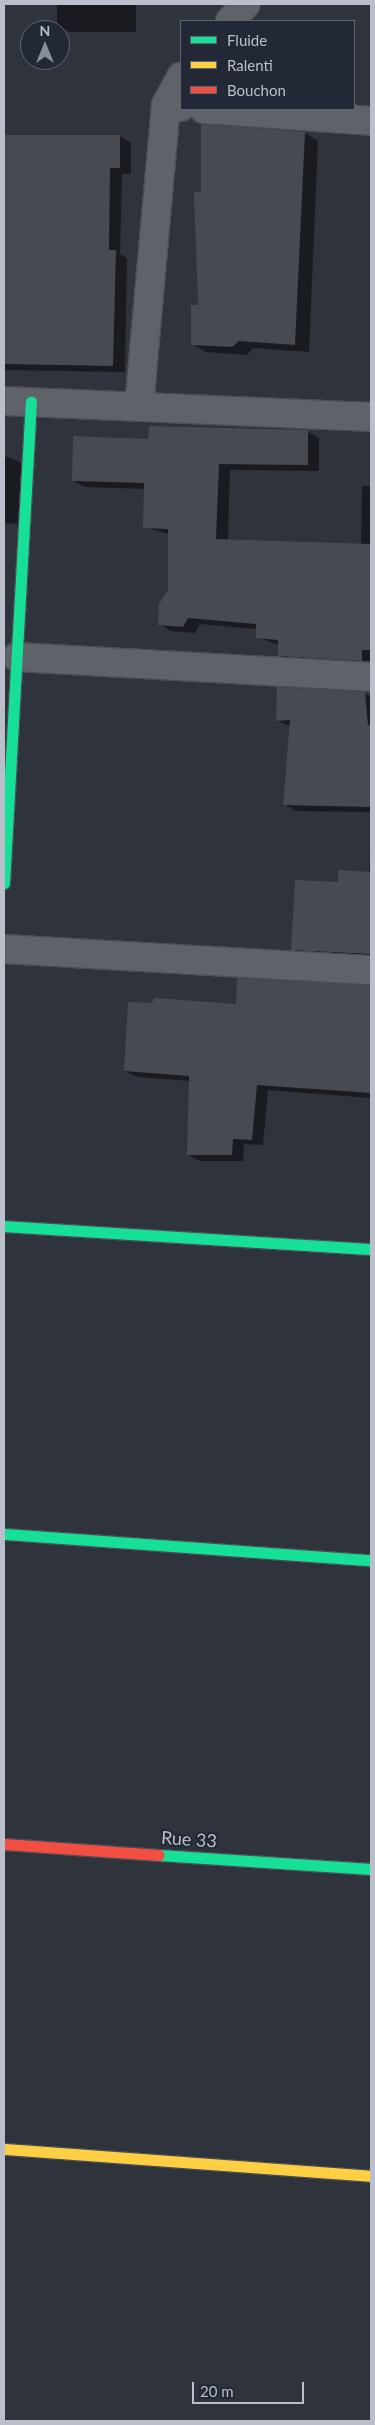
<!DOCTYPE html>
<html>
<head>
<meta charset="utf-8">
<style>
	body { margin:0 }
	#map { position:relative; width:375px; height:2425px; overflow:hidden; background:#2f333c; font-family:Lato,sans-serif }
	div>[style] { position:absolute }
	.shadow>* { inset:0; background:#0007 }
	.building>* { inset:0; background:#474a51 }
	.roads { filter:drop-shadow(1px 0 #4b4e54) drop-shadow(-1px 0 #4b4e54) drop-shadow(0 1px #4b4e54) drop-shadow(0 -1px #4b4e54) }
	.street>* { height:28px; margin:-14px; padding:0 14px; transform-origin:14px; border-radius:14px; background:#60626a }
	.fast>* { height:11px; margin:-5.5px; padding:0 5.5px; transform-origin:5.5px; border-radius:5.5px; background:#16e098 }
	.slow>* { height:11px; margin:-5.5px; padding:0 5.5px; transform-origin:5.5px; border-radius:5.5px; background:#ffcf43 }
	.jam>* { height:11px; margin:-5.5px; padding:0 5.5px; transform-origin:5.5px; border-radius:5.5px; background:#f24e42 }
	span { translate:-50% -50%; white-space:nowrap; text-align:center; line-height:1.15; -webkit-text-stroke:4px #222836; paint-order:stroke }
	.street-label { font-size:18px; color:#bbbfcb }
	.frame { position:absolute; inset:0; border:5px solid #bbbfcb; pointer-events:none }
	.legend { position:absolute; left:180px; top:20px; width:175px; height:90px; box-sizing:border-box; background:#222836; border:1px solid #5f6472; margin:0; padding:6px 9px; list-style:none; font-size:15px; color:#bbbfcb }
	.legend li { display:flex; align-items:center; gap:10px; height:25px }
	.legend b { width:25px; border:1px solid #5f6472 }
	.north { position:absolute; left:20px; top:20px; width:50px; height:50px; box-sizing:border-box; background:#222836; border:1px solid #5f6472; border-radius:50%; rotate:0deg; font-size:14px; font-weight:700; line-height:20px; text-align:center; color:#bbbfcb }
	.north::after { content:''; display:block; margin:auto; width:18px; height:22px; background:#8a8e99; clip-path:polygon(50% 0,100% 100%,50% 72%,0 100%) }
	.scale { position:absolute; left:192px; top:2382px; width:112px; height:22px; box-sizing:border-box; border:2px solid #bbbfcb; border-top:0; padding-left:6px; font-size:15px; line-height:18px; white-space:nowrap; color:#bbbfcb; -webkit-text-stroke:4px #222836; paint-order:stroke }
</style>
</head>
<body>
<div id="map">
	<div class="shadow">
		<i style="clip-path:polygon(57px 4px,136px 4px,136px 32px,69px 32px,57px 25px)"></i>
		<i style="clip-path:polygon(305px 133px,318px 141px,309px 352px,253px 348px,247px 355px,206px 352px,192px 344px,200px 306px,203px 193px)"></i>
		<i style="clip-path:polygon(4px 136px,120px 136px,131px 143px,131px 174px,122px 174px,120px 254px,127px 258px,125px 372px,4px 370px)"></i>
		<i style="clip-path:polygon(307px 431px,319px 438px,319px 471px,230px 470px,228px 541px,361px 545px,362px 486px,371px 486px,371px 667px,291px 662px,279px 655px,279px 645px,257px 637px,257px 629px,200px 624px,195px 633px,171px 631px,160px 624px,169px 590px,169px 534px,144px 527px,145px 489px,85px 487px,73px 481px,149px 440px)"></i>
		<i style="clip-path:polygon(4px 456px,23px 463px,20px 524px,4px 523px)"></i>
		<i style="clip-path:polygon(365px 694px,371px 697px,371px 812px,296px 811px,284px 804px,291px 727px,278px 721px)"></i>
		<i style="clip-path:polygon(371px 822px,371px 959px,304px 956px,293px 949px,339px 883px,369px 873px)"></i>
		<i style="clip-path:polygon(370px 987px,371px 1098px,268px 1090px,263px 1145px,244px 1144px,243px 1161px,200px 1161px,188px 1155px,190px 1081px,137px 1077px,125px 1071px,237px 1005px)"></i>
	</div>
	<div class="building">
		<i style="clip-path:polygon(201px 124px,305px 132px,295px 345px,239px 341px,232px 347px,191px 345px,191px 305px,198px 305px,194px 192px,201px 192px)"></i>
		<i style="clip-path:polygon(4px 135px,120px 135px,120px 168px,110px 168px,109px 250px,116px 250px,113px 366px,4px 364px)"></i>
		<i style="clip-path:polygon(149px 426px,308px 430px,308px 465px,219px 464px,216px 539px,371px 544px,371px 650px,362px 650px,362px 661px,278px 656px,278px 640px,256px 638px,256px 624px,188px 618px,183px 627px,158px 625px,159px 604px,168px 590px,168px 529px,143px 528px,144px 483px,72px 481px,73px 436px,148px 439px)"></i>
		<i style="clip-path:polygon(277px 687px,365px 692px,368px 725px,371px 725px,371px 807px,283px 805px,290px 720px,276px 721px)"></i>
		<i style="clip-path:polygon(338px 870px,371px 872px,371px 954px,291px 950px,295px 880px,338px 882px)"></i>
		<i style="clip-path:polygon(237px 978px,371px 985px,371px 1093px,257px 1085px,252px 1140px,233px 1139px,232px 1155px,187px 1155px,189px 1076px,124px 1071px,128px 1002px,152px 1003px,154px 998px,236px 1004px)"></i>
	</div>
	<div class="roads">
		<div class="street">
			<i style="left:230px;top:21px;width:23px;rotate:-47deg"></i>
			<i style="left:166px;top:105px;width:32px;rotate:-62deg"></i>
			<i style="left:204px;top:109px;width:167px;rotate:4.1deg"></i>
			<i style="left:4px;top:401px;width:367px;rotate:2.5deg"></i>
			<i style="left:139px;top:407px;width:303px;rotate:-84.9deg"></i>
			<i style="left:166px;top:105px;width:15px;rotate:8deg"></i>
			<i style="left:17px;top:657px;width:355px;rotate:3.2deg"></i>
			<i style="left:4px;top:949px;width:368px;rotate:3.3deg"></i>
		</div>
		<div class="fast">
			<i style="left:4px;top:883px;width:482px;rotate:-86.8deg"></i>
			<i style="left:4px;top:1226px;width:368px;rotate:3.6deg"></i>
			<i style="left:4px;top:1534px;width:368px;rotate:4.1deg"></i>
			<i style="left:159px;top:1855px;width:212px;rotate:3.8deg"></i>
		</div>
		<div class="slow">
			<i style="left:4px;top:2149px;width:368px;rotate:4.2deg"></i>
		</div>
		<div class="jam">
			<i style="left:4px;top:1844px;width:155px;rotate:4.1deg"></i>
		</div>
	</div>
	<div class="street-label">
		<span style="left:189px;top:1839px;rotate:4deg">Rue 33</span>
	</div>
	<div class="frame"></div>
	<ul class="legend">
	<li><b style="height:6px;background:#16e098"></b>Fluide</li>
	<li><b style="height:6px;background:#ffcf43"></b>Ralenti</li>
	<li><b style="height:6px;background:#f24e42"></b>Bouchon</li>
	</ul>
	<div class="north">N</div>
	<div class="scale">20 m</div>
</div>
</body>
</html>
